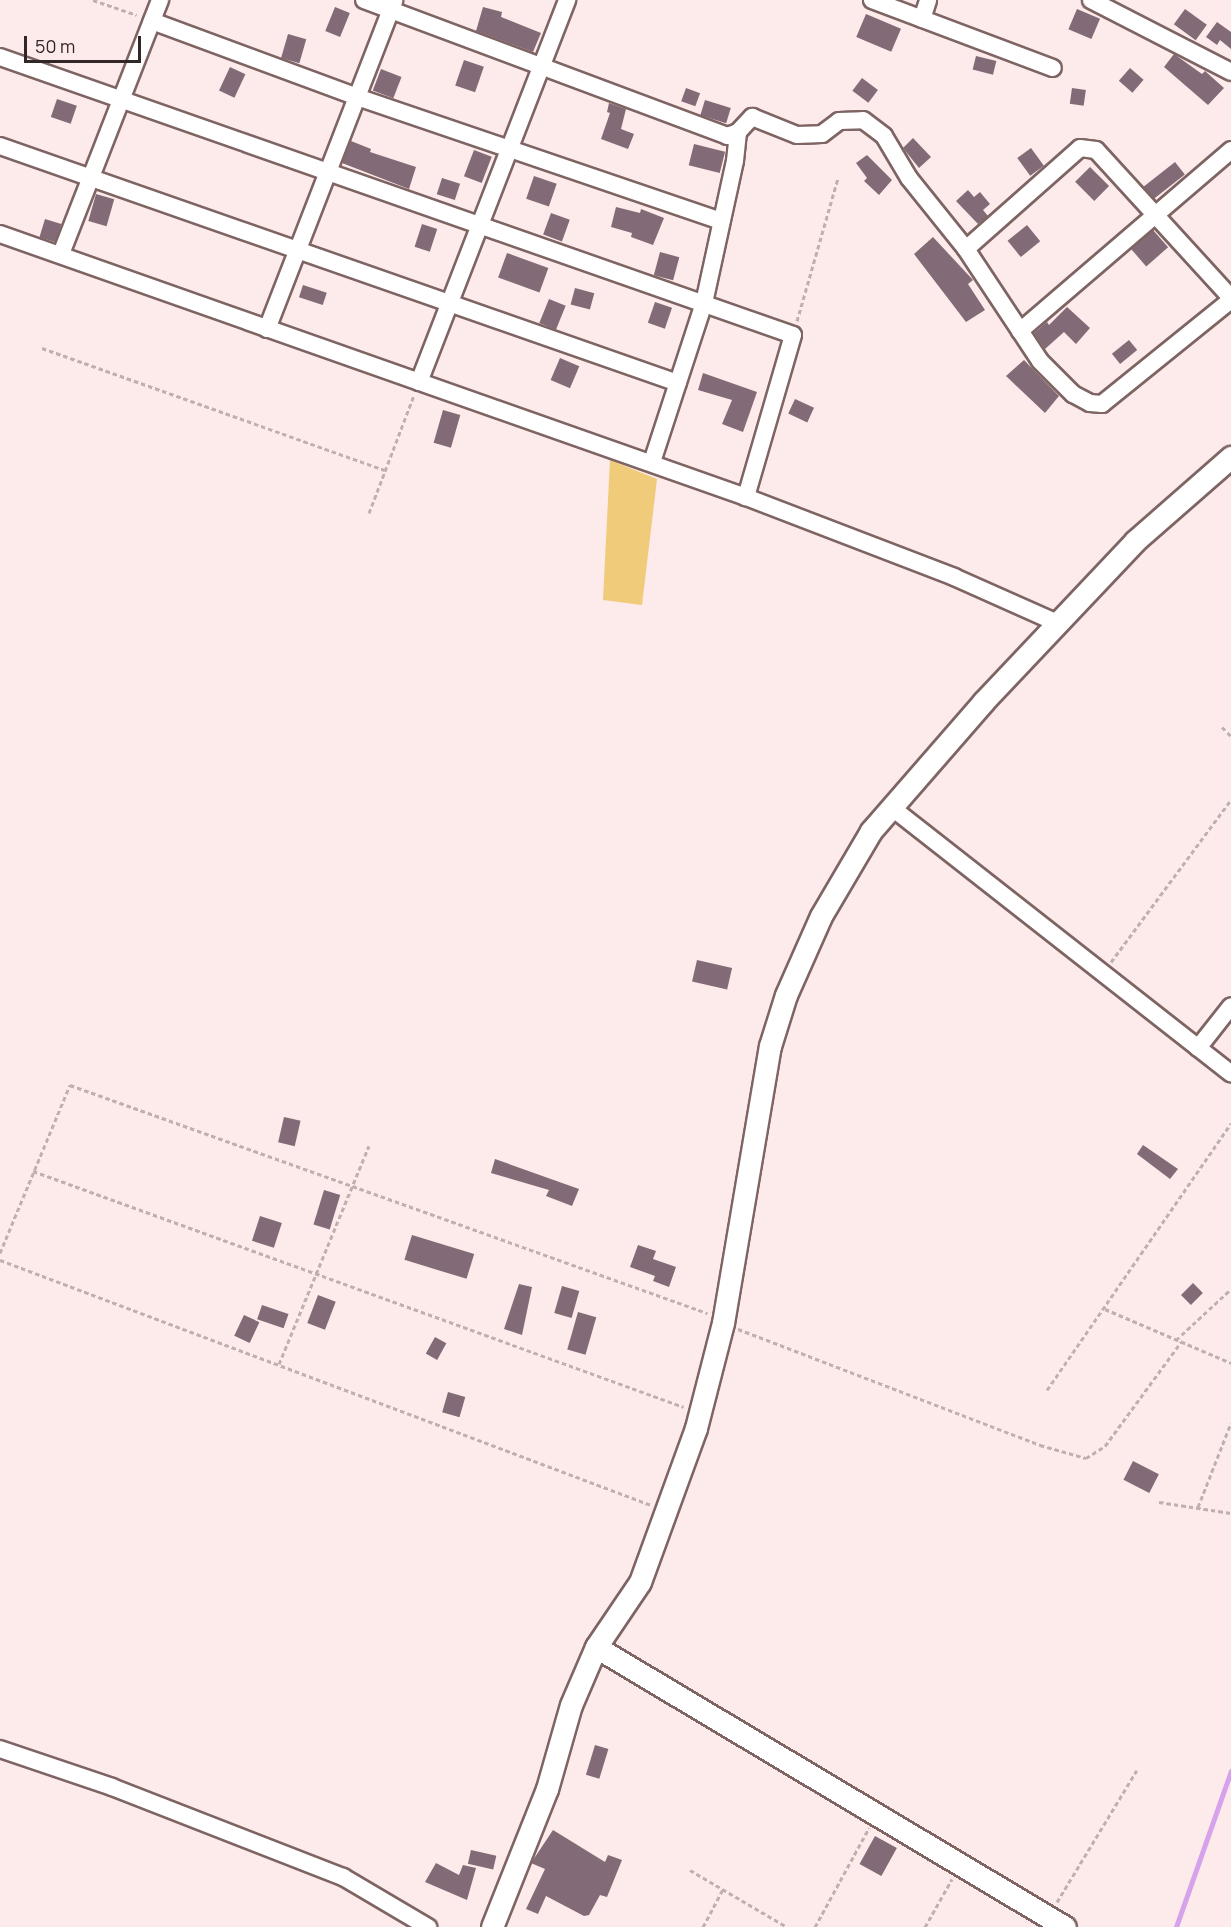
<!DOCTYPE html>
<html>
<head>
<meta charset="utf-8">
<style>
	body { margin:0 }
	#map { position:relative; width:1231px; height:1927px; overflow:hidden; background:#fdeaea; font-family:Manrope,sans-serif }
	div>[style] { position:absolute }
	.green>* { inset:0; background:#efcb7a }
	.stream>* { height:4.5px; margin:-2.25px; padding:0 2.25px; transform-origin:2.25px; border-radius:2.25px; background:#d6a2ec }
	.building>* { inset:0; background:#826b76; transform-origin:0 0 }
	.path>* { height:3px; margin-top:-1.5px; transform-origin:0; background:repeating-linear-gradient(90deg,#c0afaf 0 4.5px,transparent 0 7.5px) }
	.roads { filter:drop-shadow(2px 0 #7e6463) drop-shadow(-2px 0 #7e6463) drop-shadow(0 2px #7e6463) drop-shadow(0 -2px #7e6463) }
	.minor>* { height:16px; margin:-8px; padding:0 8px; transform-origin:8px; border-radius:8px; background:#fff }
	.tertiary>* { height:21px; margin:-10.5px; padding:0 10.5px; transform-origin:10.5px; border-radius:10.5px; background:#fff }
	span { translate:-50% -50%; white-space:nowrap; text-align:center; line-height:1.15; -webkit-text-stroke:6px #fdeaea; paint-order:stroke }
	.scale { position:absolute; left:24px; top:36px; width:117px; height:27px; box-sizing:border-box; border:3px solid #322727; border-top:0; padding-left:8px; font-size:18px; line-height:21px; white-space:nowrap; color:#322727; -webkit-text-stroke:4px #fdeaea; paint-order:stroke }
</style>
</head>
<body>
<div id="map">
	<div class="green">
		<i style="clip-path:polygon(610px 460px,657px 479px,642px 605px,603px 600px)"></i>
	</div>
	<div class="stream">
		<i style="left:1176px;top:1927px;width:165px;rotate:-70.6deg"></i>
	</div>
	<div class="building">
		<i style="left:335px;top:7px;width:16px;height:26px;rotate:22deg"></i>
		<i style="clip-path:polygon(483px 7px,502px 12px,501px 17px,541px 33px,533px 52px,476px 31px)"></i>
		<i style="left:1077px;top:9px;width:25px;height:22px;rotate:23deg"></i>
		<i style="left:1185px;top:9px;width:27px;height:19px;rotate:36deg"></i>
		<i style="left:866px;top:14px;width:38px;height:25px;rotate:23deg"></i>
		<i style="clip-path:polygon(1217px 22px,1231px 32px,1231px 49px,1220px 40px,1217px 45px,1206px 37px)"></i>
		<i style="left:288px;top:34px;width:19px;height:25px;rotate:16deg"></i>
		<i style="clip-path:polygon(1174px 54px,1202px 74px,1205px 71px,1224px 88px,1208px 105px,1164px 67px)"></i>
		<i style="left:976px;top:56px;width:21px;height:14px;rotate:14deg"></i>
		<i style="left:464px;top:60px;width:21px;height:27px;rotate:19deg"></i>
		<i style="left:230px;top:67px;width:17px;height:26px;rotate:25deg"></i>
		<i style="left:1130px;top:68px;width:18px;height:17px;rotate:41deg"></i>
		<i style="left:381px;top:69px;width:22px;height:23px;rotate:21deg"></i>
		<i style="left:862px;top:78px;width:20px;height:16px;rotate:37deg"></i>
		<i style="left:686px;top:88px;width:15px;height:14px;rotate:20deg"></i>
		<i style="left:1072px;top:88px;width:14px;height:16px;rotate:8deg"></i>
		<i style="left:57px;top:99px;width:21px;height:19px;rotate:19deg"></i>
		<i style="left:705px;top:100px;width:27px;height:16px;rotate:17deg"></i>
		<i style="clip-path:polygon(609px 103px,626px 109px,621px 129px,634px 134px,628px 149px,601px 139px,610px 113px,607px 112px)"></i>
		<i style="clip-path:polygon(913px 138px,931px 157px,919px 168px,903px 148px)"></i>
		<i style="clip-path:polygon(351px 141px,371px 149px,370px 152px,416px 167px,409px 189px,342px 163px)"></i>
		<i style="left:694px;top:144px;width:32px;height:22px;rotate:14deg"></i>
		<i style="left:1031px;top:148px;width:22px;height:17px;rotate:54deg"></i>
		<i style="left:474px;top:150px;width:19px;height:28px;rotate:21deg"></i>
		<i style="clip-path:polygon(867px 155px,892px 180px,879px 195px,864px 181px,867px 178px,856px 163px)"></i>
		<i style="left:1175px;top:162px;width:16px;height:40px;rotate:52deg"></i>
		<i style="left:1090px;top:167px;width:27px;height:21px;rotate:45deg"></i>
		<i style="left:534px;top:176px;width:24px;height:24px;rotate:19deg"></i>
		<i style="left:442px;top:178px;width:19px;height:17px;rotate:18deg"></i>
		<i style="clip-path:polygon(968px 190px,974px 197px,980px 192px,990px 204px,983px 210px,988px 216px,978px 224px,956px 201px)"></i>
		<i style="left:96px;top:194px;width:19px;height:28px;rotate:16deg"></i>
		<i style="clip-path:polygon(616px 207px,640px 213px,641px 209px,664px 218px,653px 245px,631px 237px,632px 233px,611px 227px)"></i>
		<i style="left:551px;top:213px;width:20px;height:23px;rotate:20deg"></i>
		<i style="left:45px;top:219px;width:17px;height:19px;rotate:17deg"></i>
		<i style="left:422px;top:224px;width:16px;height:24px;rotate:18deg"></i>
		<i style="left:1027px;top:225px;width:21px;height:25px;rotate:51deg"></i>
		<i style="left:1153px;top:230px;width:23px;height:29px;rotate:49deg"></i>
		<i style="clip-path:polygon(933px 237px,973px 280px,968px 284px,985px 310px,966px 322px,914px 254px)"></i>
		<i style="left:660px;top:252px;width:20px;height:24px;rotate:15deg"></i>
		<i style="left:507px;top:253px;width:44px;height:26px;rotate:20deg"></i>
		<i style="left:303px;top:285px;width:25px;height:13px;rotate:18deg"></i>
		<i style="left:575px;top:288px;width:20px;height:17px;rotate:15deg"></i>
		<i style="left:549px;top:299px;width:18px;height:26px;rotate:22deg"></i>
		<i style="left:655px;top:302px;width:18px;height:22px;rotate:19deg"></i>
		<i style="clip-path:polygon(1067px 307px,1090px 328px,1076px 344px,1064px 332px,1045px 349px,1034px 333px,1047px 322px,1049px 325px)"></i>
		<i style="left:1129px;top:340px;width:13px;height:22px;rotate:51deg"></i>
		<i style="left:560px;top:358px;width:21px;height:24px;rotate:23deg"></i>
		<i style="clip-path:polygon(1024px 360px,1059px 396px,1045px 413px,1006px 376px)"></i>
		<i style="clip-path:polygon(703px 373px,757px 392px,743px 432px,722px 424px,732px 400px,698px 390px)"></i>
		<i style="left:795px;top:399px;width:21px;height:16px;rotate:25deg"></i>
		<i style="left:443px;top:410px;width:18px;height:34px;rotate:16deg"></i>
		<i style="left:697px;top:960px;width:36px;height:22px;rotate:13deg"></i>
		<i style="left:284px;top:1117px;width:17px;height:26px;rotate:13deg"></i>
		<i style="clip-path:polygon(1143px 1145px,1178px 1169px,1170px 1179px,1137px 1154px)"></i>
		<i style="clip-path:polygon(495px 1159px,579px 1189px,572px 1206px,546px 1196px,549px 1190px,491px 1173px)"></i>
		<i style="left:324px;top:1190px;width:17px;height:36px;rotate:17deg"></i>
		<i style="left:260px;top:1216px;width:23px;height:26px;rotate:18deg"></i>
		<i style="left:412px;top:1235px;width:65px;height:26px;rotate:17deg"></i>
		<i style="clip-path:polygon(638px 1245px,656px 1251px,653px 1259px,676px 1267px,669px 1287px,653px 1281px,655px 1276px,630px 1267px)"></i>
		<i style="left:1193px;top:1283px;width:14px;height:17px;rotate:45deg"></i>
		<i style="clip-path:polygon(519px 1284px,532px 1287px,522px 1335px,504px 1329px)"></i>
		<i style="left:562px;top:1286px;width:18px;height:28px;rotate:16deg"></i>
		<i style="left:318px;top:1295px;width:19px;height:30px;rotate:21deg"></i>
		<i style="left:262px;top:1305px;width:28px;height:15px;rotate:19deg"></i>
		<i style="left:578px;top:1312px;width:19px;height:39px;rotate:16deg"></i>
		<i style="left:244px;top:1315px;width:17px;height:23px;rotate:25deg"></i>
		<i style="left:435px;top:1337px;width:13px;height:19px;rotate:29deg"></i>
		<i style="left:448px;top:1392px;width:18px;height:21px;rotate:16deg"></i>
		<i style="left:1133px;top:1461px;width:29px;height:21px;rotate:27deg"></i>
		<i style="left:595px;top:1745px;width:14px;height:31px;rotate:17deg"></i>
		<i style="clip-path:polygon(553px 1830px,605px 1862px,608px 1855px,622px 1860px,607px 1897px,600px 1895px,589px 1915px,584px 1916px,546px 1896px,538px 1914px,526px 1909px,545px 1869px,531px 1863px)"></i>
		<i style="left:875px;top:1836px;width:25px;height:32px;rotate:29deg"></i>
		<i style="left:471px;top:1850px;width:26px;height:14px;rotate:13deg"></i>
		<i style="clip-path:polygon(436px 1863px,459px 1875px,463px 1865px,476px 1868px,467px 1900px,425px 1882px)"></i>
	</div>
	<div class="path">
		<i style="left:93px;top:0;width:46px;rotate:18.8deg"></i>
		<i style="left:797px;top:321px;width:149px;rotate:-74deg"></i>
		<i style="left:42px;top:348px;width:364px;rotate:19.6deg"></i>
		<i style="left:369px;top:513px;width:126px;rotate:-69.1deg"></i>
		<i style="left:1222px;top:727px;width:13px;rotate:45deg"></i>
		<i style="left:1111px;top:962px;width:202px;rotate:-53.5deg"></i>
		<i style="left:33px;top:1171px;width:692px;rotate:19.93deg"></i>
		<i style="left:0;top:1253px;width:182px;rotate:-67.4deg"></i>
		<i style="left:70px;top:1085px;width:677px;rotate:19.69deg"></i>
		<i style="left:0;top:1260px;width:696px;rotate:20.62deg"></i>
		<i style="left:1105px;top:1309px;width:137px;rotate:23.2deg"></i>
		<i style="left:738px;top:1329px;width:324px;rotate:21deg"></i>
		<i style="left:1040px;top:1445px;width:48px;rotate:15.8deg"></i>
		<i style="left:1086px;top:1458px;width:22px;rotate:-32deg"></i>
		<i style="left:1105px;top:1446px;width:129px;rotate:-53.8deg"></i>
		<i style="left:1176px;top:1340px;width:75px;rotate:-42.8deg"></i>
		<i style="left:279px;top:1364px;width:236px;rotate:-67.6deg"></i>
		<i style="left:1047px;top:1390px;width:324px;rotate:-55.4deg"></i>
		<i style="left:1159px;top:1502px;width:73px;rotate:8.7deg"></i>
		<i style="left:1198px;top:1507px;width:90px;rotate:-68.6deg"></i>
		<i style="left:690px;top:1870px;width:113px;rotate:30.4deg"></i>
		<i style="left:1057px;top:1902px;width:154px;rotate:-58.8deg"></i>
		<i style="left:703px;top:1927px;width:43px;rotate:-62.2deg"></i>
		<i style="left:815px;top:1927px;width:113px;rotate:-61.4deg"></i>
		<i style="left:925px;top:1927px;width:55px;rotate:-60.6deg"></i>
	</div>
	<div class="roads">
		<div class="minor">
			<i style="left:364px;top:0;width:388px;rotate:20.5deg"></i>
			<i style="left:727px;top:136px;width:12px;rotate:-20deg"></i>
			<i style="left:738px;top:132px;width:21px;rotate:-47deg"></i>
			<i style="left:752px;top:117px;width:48px;rotate:21.8deg"></i>
			<i style="left:797px;top:135px;width:25px;rotate:-2deg"></i>
			<i style="left:822px;top:134px;width:21px;rotate:-37deg"></i>
			<i style="left:839px;top:121px;width:24px;rotate:-2deg"></i>
			<i style="left:863px;top:120px;width:26px;rotate:37deg"></i>
			<i style="left:884px;top:136px;width:49px;rotate:59.2deg"></i>
			<i style="left:909px;top:178px;width:91px;rotate:51.2deg"></i>
			<i style="left:966px;top:249px;width:134px;rotate:56.5deg"></i>
			<i style="left:1040px;top:361px;width:47px;rotate:45deg"></i>
			<i style="left:1073px;top:394px;width:19px;rotate:28deg"></i>
			<i style="left:1090px;top:403px;width:12px;rotate:5deg"></i>
			<i style="left:1102px;top:404px;width:166px;rotate:-38.9deg"></i>
			<i style="left:872px;top:0;width:193px;rotate:20.6deg"></i>
			<i style="left:1091px;top:0;width:157px;rotate:27.2deg"></i>
			<i style="left:922px;top:19px;width:20px;rotate:-72deg"></i>
			<i style="left:152px;top:21px;width:219px;rotate:20.3deg"></i>
			<i style="left:357px;top:97px;width:385px;rotate:18.8deg"></i>
			<i style="left:0;top:57px;width:840px;rotate:19.32deg"></i>
			<i style="left:793px;top:335px;width:169px;rotate:106.2deg"></i>
			<i style="left:0;top:146px;width:718px;rotate:19.27deg"></i>
			<i style="left:0;top:234px;width:791px;rotate:19.42deg"></i>
			<i style="left:746px;top:497px;width:223px;rotate:21deg"></i>
			<i style="left:954px;top:577px;width:111px;rotate:24deg"></i>
			<i style="left:966px;top:249px;width:152px;rotate:-41.5deg"></i>
			<i style="left:1080px;top:148px;width:16px;rotate:7deg"></i>
			<i style="left:1096px;top:150px;width:200px;rotate:47.6deg"></i>
			<i style="left:61px;top:254px;width:273px;rotate:-68.7deg"></i>
			<i style="left:267px;top:329px;width:352px;rotate:-68.8deg"></i>
			<i style="left:1020px;top:331px;width:278px;rotate:-40.6deg"></i>
			<i style="left:419px;top:382px;width:410px;rotate:-68.8deg"></i>
			<i style="left:652px;top:462px;width:167px;rotate:-71.9deg"></i>
			<i style="left:704px;top:303px;width:145px;rotate:-77.7deg"></i>
			<i style="left:735px;top:161px;width:29px;rotate:-84deg"></i>
			<i style="left:891px;top:807px;width:432px;rotate:38.1deg"></i>
			<i style="left:1198px;top:1048px;width:53px;rotate:-51.8deg"></i>
			<i style="left:0;top:1749px;width:118px;rotate:18.7deg"></i>
			<i style="left:112px;top:1787px;width:248px;rotate:21.3deg"></i>
			<i style="left:343px;top:1877px;width:99px;rotate:30.5deg"></i>
		</div>
		<div class="tertiary">
			<i style="left:596px;top:1647px;width:546px;rotate:30.84deg"></i>
			<i style="left:492px;top:1927px;width:149px;rotate:-68.3deg"></i>
			<i style="left:547px;top:1789px;width:87px;rotate:-74.1deg"></i>
			<i style="left:571px;top:1705px;width:63px;rotate:-66.7deg"></i>
			<i style="left:596px;top:1647px;width:78px;rotate:-55.9deg"></i>
			<i style="left:640px;top:1582px;width:164px;rotate:-70deg"></i>
			<i style="left:696px;top:1428px;width:108px;rotate:-75.6deg"></i>
			<i style="left:723px;top:1323px;width:281px;rotate:-80.4deg"></i>
			<i style="left:770px;top:1046px;width:53px;rotate:-72.6deg"></i>
			<i style="left:786px;top:995px;width:86px;rotate:-66.1deg"></i>
			<i style="left:821px;top:916px;width:99px;rotate:-59.5deg"></i>
			<i style="left:871px;top:831px;width:171px;rotate:-49deg"></i>
			<i style="left:983px;top:702px;width:221px;rotate:-46.6deg"></i>
			<i style="left:1135px;top:541px;width:128px;rotate:-41.2deg"></i>
		</div>
	</div>
	<div class="scale">50 m</div>
</div>
</body>
</html>
